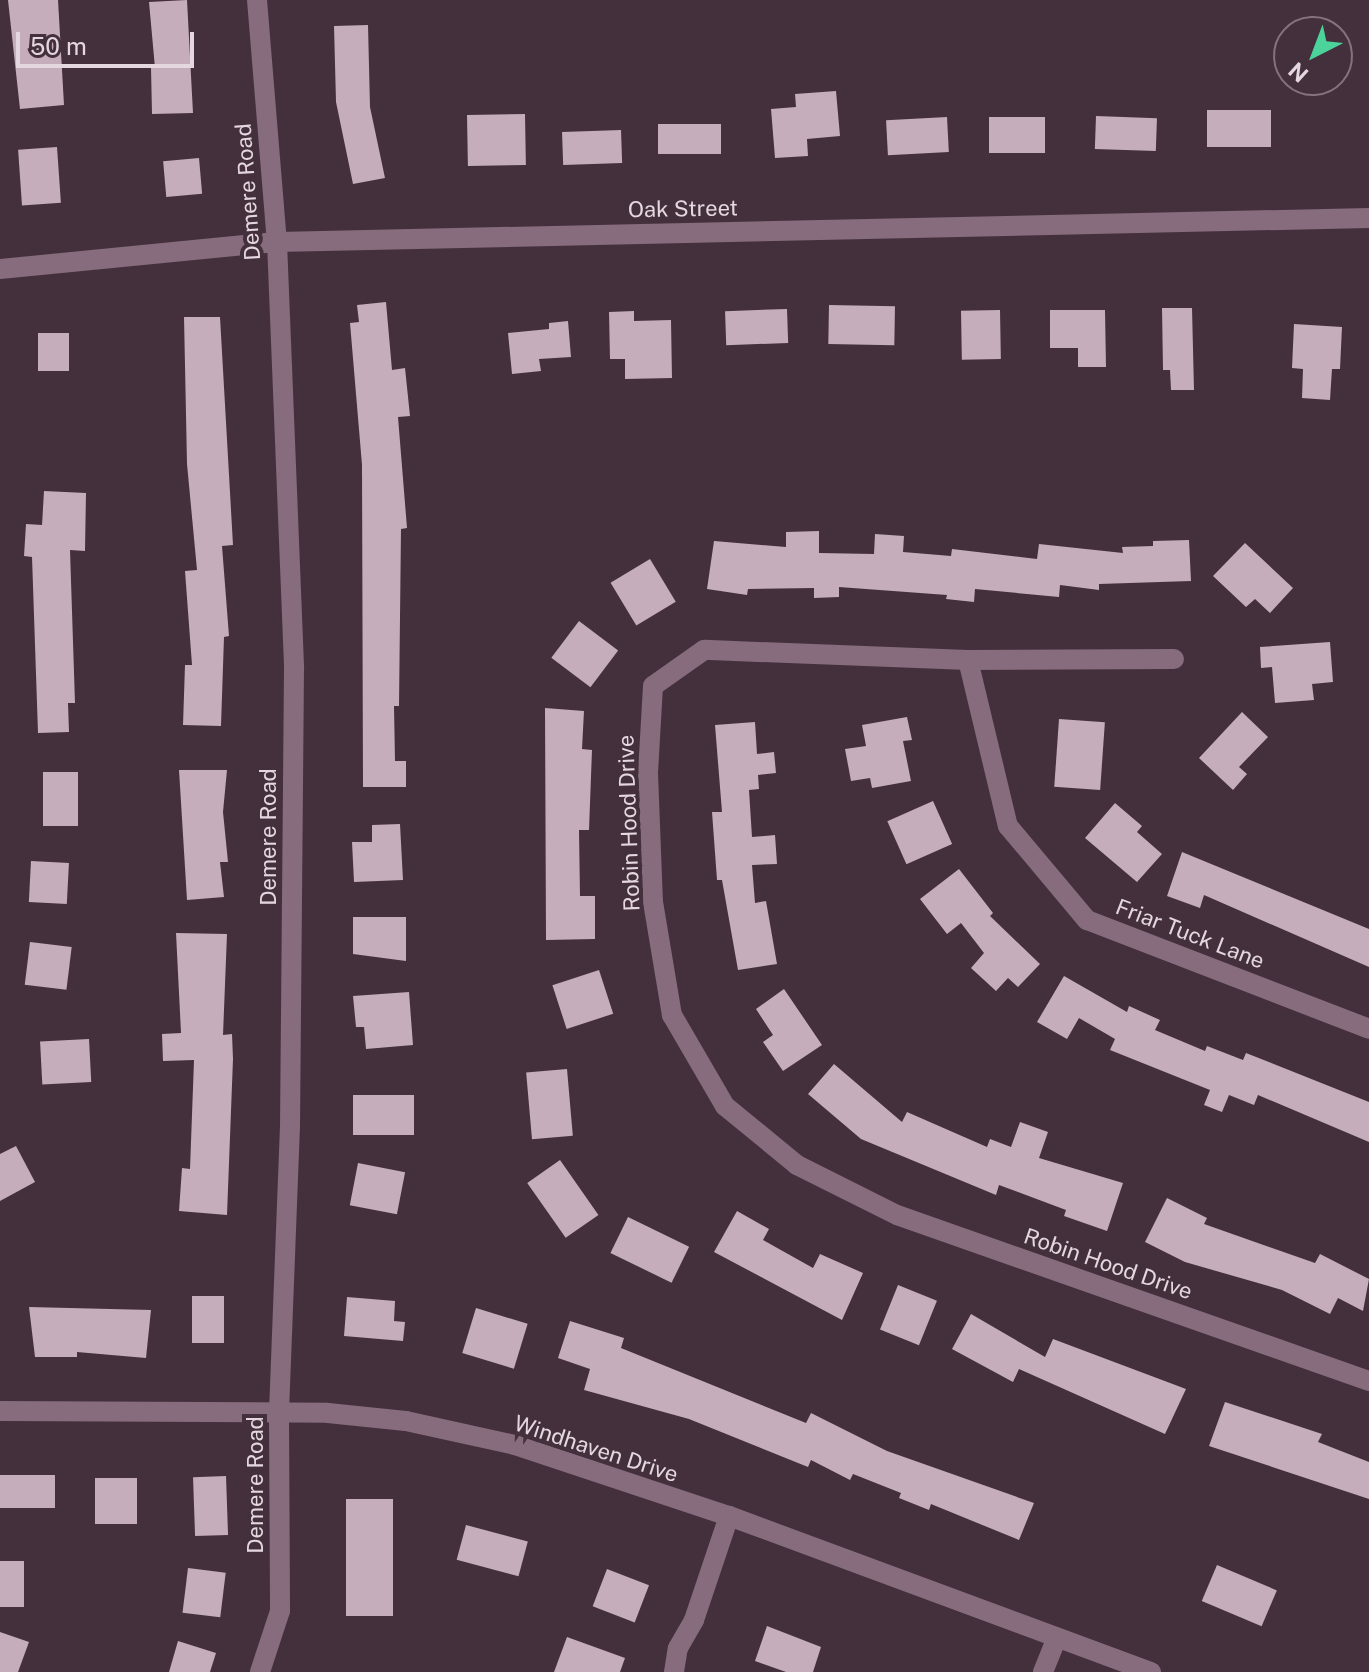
<!DOCTYPE html>
<html>
<head>
<meta charset="utf-8">
<style>
	body { margin:0 }
	#map { position:relative; width:1369px; height:1672px; overflow:hidden; background:#44303c; font-family:"Public Sans",sans-serif }
	div>[style] { position:absolute }
	.building>* { inset:0; background:#c5adbb; transform-origin:0 0 }
	.minor>* { height:20px; margin:-10px; padding:0 10px; transform-origin:10px; border-radius:10px; background:#866c7c }
	span { translate:-50% -50%; white-space:nowrap; text-align:center; line-height:1.15; -webkit-text-stroke:8px #44303c; paint-order:stroke }
	.street-label { font-size:22px; color:#e4d7df }
	.north { position:absolute; left:1273px; top:16px; width:80px; height:80px; box-sizing:border-box; background:#44303c; border:2px solid #84737d; border-radius:50%; rotate:222deg; font-size:22px; font-weight:700; line-height:32px; text-align:center; color:#e4d7df }
	.north::after { content:''; display:block; margin:auto; width:28px; height:36px; background:#4cd39b; clip-path:polygon(50% 0,100% 100%,50% 72%,0 100%) }
	.scale { position:absolute; left:16px; top:32px; width:178px; height:36px; box-sizing:border-box; border:4px solid #e4d7df; border-top:0; padding-left:10px; font-size:24px; line-height:28px; white-space:nowrap; color:#e4d7df; -webkit-text-stroke:6px #44303c; paint-order:stroke }
</style>
</head>
<body>
<div id="map">
	<div class="building">
		<i style="clip-path:polygon(8px 0,58px 0,64px 105px,20px 109px)"></i>
		<i style="clip-path:polygon(187px 0,193px 113px,152px 114px,151px 68px,155px 68px,149px 2px)"></i>
		<i style="clip-path:polygon(368px 25px,370px 107px,385px 178px,353px 184px,336px 102px,334px 26px)"></i>
		<i style="clip-path:polygon(836px 91px,840px 136px,807px 139px,808px 156px,775px 158px,771px 109px,796px 107px,795px 94px)"></i>
		<i style="left:1271px;top:110px;width:37px;height:64px;rotate:90deg"></i>
		<i style="left:525px;top:114px;width:51px;height:58px;rotate:89deg"></i>
		<i style="left:1096px;top:116px;width:61px;height:33px;rotate:2deg"></i>
		<i style="left:947px;top:117px;width:35px;height:61px;rotate:87deg"></i>
		<i style="left:989px;top:117px;width:56px;height:36px"></i>
		<i style="left:721px;top:124px;width:30px;height:63px;rotate:90deg"></i>
		<i style="left:621px;top:130px;width:33px;height:59px;rotate:88deg"></i>
		<i style="left:57px;top:147px;width:56px;height:39px;rotate:86deg"></i>
		<i style="left:199px;top:158px;width:36px;height:36px;rotate:85deg"></i>
		<i style="clip-path:polygon(386px 302px,392px 370px,405px 368px,410px 416px,398px 417px,407px 528px,401px 529px,399px 706px,394px 706px,395px 761px,406px 761px,406px 787px,363px 787px,362px 465px,350px 323px,359px 322px,357px 305px)"></i>
		<i style="left:829px;top:305px;width:66px;height:39px;rotate:1deg"></i>
		<i style="clip-path:polygon(1162px 308px,1192px 308px,1194px 390px,1171px 390px,1170px 370px,1163px 370px)"></i>
		<i style="left:787px;top:309px;width:34px;height:62px;rotate:88deg"></i>
		<i style="left:1000px;top:310px;width:49px;height:39px;rotate:89deg"></i>
		<i style="clip-path:polygon(1050px 310px,1105px 310px,1106px 367px,1078px 367px,1078px 348px,1050px 348px)"></i>
		<i style="clip-path:polygon(634px 311px,634px 321px,671px 320px,672px 378px,625px 379px,625px 359px,610px 359px,609px 312px)"></i>
		<i style="clip-path:polygon(184px 317px,220px 317px,233px 545px,222px 546px,229px 636px,224px 637px,221px 726px,183px 725px,185px 665px,192px 665px,185px 571px,197px 570px,187px 464px)"></i>
		<i style="clip-path:polygon(568px 321px,571px 357px,539px 359px,541px 371px,512px 374px,508px 333px,549px 329px,549px 323px)"></i>
		<i style="clip-path:polygon(1294px 324px,1342px 327px,1340px 369px,1332px 369px,1330px 400px,1302px 398px,1303px 369px,1292px 368px)"></i>
		<i style="left:38px;top:333px;width:31px;height:38px"></i>
		<i style="clip-path:polygon(44px 491px,86px 493px,85px 551px,70px 550px,75px 703px,68px 703px,69px 732px,38px 733px,32px 557px,24px 556px,26px 524px,42px 525px)"></i>
		<i style="clip-path:polygon(819px 531px,819px 553px,874px 554px,875px 534px,904px 536px,903px 552px,951px 556px,952px 549px,1037px 559px,1039px 544px,1123px 553px,1122px 547px,1153px 546px,1153px 541px,1189px 540px,1191px 581px,1099px 584px,1099px 590px,1060px 585px,1059px 597px,975px 589px,974px 602px,946px 599px,947px 595px,839px 587px,839px 597px,814px 598px,814px 588px,748px 589px,747px 595px,707px 589px,714px 541px,786px 547px,786px 532px)"></i>
		<i style="clip-path:polygon(1245px 543px,1293px 588px,1270px 613px,1255px 599px,1246px 607px,1213px 576px)"></i>
		<i style="left:650px;top:559px;width:50px;height:46px;rotate:59deg"></i>
		<i style="left:579px;top:621px;width:49px;height:46px;rotate:37deg"></i>
		<i style="clip-path:polygon(1330px 642px,1333px 682px,1312px 684px,1314px 700px,1275px 703px,1272px 667px,1261px 668px,1260px 647px)"></i>
		<i style="clip-path:polygon(545px 708px,584px 711px,582px 749px,592px 750px,589px 830px,579px 830px,580px 896px,595px 896px,595px 939px,546px 940px)"></i>
		<i style="clip-path:polygon(1242px 712px,1268px 737px,1239px 767px,1247px 774px,1233px 790px,1199px 758px)"></i>
		<i style="clip-path:polygon(907px 717px,912px 740px,903px 741px,911px 781px,872px 788px,870px 778px,851px 781px,845px 749px,866px 746px,862px 725px)"></i>
		<i style="left:1059px;top:719px;width:46px;height:68px;rotate:4deg"></i>
		<i style="clip-path:polygon(755px 722px,757px 754px,774px 752px,776px 773px,758px 775px,759px 789px,749px 790px,752px 837px,775px 835px,777px 864px,752px 865px,755px 903px,766px 901px,777px 964px,738px 970px,722px 880px,717px 880px,712px 812px,722px 812px,715px 725px)"></i>
		<i style="clip-path:polygon(179px 770px,227px 770px,223px 812px,228px 862px,220px 862px,224px 897px,187px 900px)"></i>
		<i style="left:43px;top:772px;width:35px;height:54px"></i>
		<i style="left:933px;top:801px;width:47px;height:50px;rotate:66deg"></i>
		<i style="clip-path:polygon(1115px 803px,1142px 826px,1137px 832px,1162px 854px,1137px 882px,1085px 838px)"></i>
		<i style="clip-path:polygon(400px 824px,403px 880px,354px 882px,352px 842px,372px 842px,372px 825px)"></i>
		<i style="clip-path:polygon(1182px 852px,1369px 929px,1369px 967px,1204px 895px,1200px 908px,1167px 896px)"></i>
		<i style="left:31px;top:861px;width:38px;height:41px;rotate:3deg"></i>
		<i style="clip-path:polygon(959px 869px,993px 913px,990px 916px,1040px 964px,1018px 987px,1008px 978px,996px 991px,971px 968px,984px 953px,961px 923px,947px 934px,920px 899px)"></i>
		<i style="clip-path:polygon(353px 917px,406px 917px,406px 961px,353px 954px)"></i>
		<i style="clip-path:polygon(176px 933px,227px 934px,223px 1035px,232px 1034px,233px 1059px,227px 1215px,179px 1211px,182px 1168px,190px 1169px,194px 1060px,163px 1061px,162px 1034px,181px 1033px)"></i>
		<i style="left:30px;top:942px;width:42px;height:43px;rotate:7deg"></i>
		<i style="left:599px;top:970px;width:46px;height:49px;rotate:72deg"></i>
		<i style="clip-path:polygon(1064px 976px,1127px 1012px,1129px 1006px,1160px 1020px,1155px 1030px,1205px 1051px,1207px 1046px,1243px 1060px,1246px 1053px,1369px 1102px,1369px 1142px,1258px 1095px,1254px 1105px,1229px 1095px,1222px 1112px,1204px 1105px,1210px 1090px,1110px 1050px,1115px 1039px,1079px 1018px,1067px 1039px,1037px 1022px)"></i>
		<i style="clip-path:polygon(784px 989px,822px 1045px,783px 1071px,763px 1042px,773px 1035px,756px 1009px)"></i>
		<i style="clip-path:polygon(409px 992px,413px 1045px,366px 1049px,364px 1027px,356px 1027px,353px 996px)"></i>
		<i style="left:89px;top:1039px;width:43px;height:49px;rotate:87deg"></i>
		<i style="clip-path:polygon(834px 1064px,902px 1122px,907px 1112px,987px 1147px,990px 1139px,1011px 1147px,1020px 1122px,1048px 1132px,1039px 1158px,1123px 1183px,1107px 1231px,1064px 1216px,1066px 1210px,999px 1185px,996px 1195px,861px 1139px,808px 1094px)"></i>
		<i style="left:567px;top:1069px;width:67px;height:41px;rotate:85deg"></i>
		<i style="left:414px;top:1095px;width:40px;height:61px;rotate:90deg"></i>
		<i style="clip-path:polygon(16px 1146px,35px 1182px,0 1201px,0 1154px)"></i>
		<i style="left:560px;top:1160px;width:67px;height:40px;rotate:55deg"></i>
		<i style="left:358px;top:1163px;width:48px;height:43px;rotate:11deg"></i>
		<i style="clip-path:polygon(1167px 1198px,1207px 1218px,1204px 1224px,1315px 1263px,1320px 1254px,1369px 1279px,1363px 1311px,1338px 1298px,1330px 1314px,1282px 1290px,1185px 1262px,1145px 1242px)"></i>
		<i style="clip-path:polygon(737px 1211px,769px 1229px,763px 1240px,813px 1268px,820px 1254px,863px 1273px,842px 1320px,714px 1252px)"></i>
		<i style="left:628px;top:1217px;width:68px;height:40px;rotate:26deg"></i>
		<i style="left:898px;top:1285px;width:42px;height:48px;rotate:22deg"></i>
		<i style="left:192px;top:1296px;width:32px;height:47px"></i>
		<i style="clip-path:polygon(347px 1297px,395px 1301px,394px 1321px,405px 1322px,403px 1341px,344px 1336px)"></i>
		<i style="clip-path:polygon(29px 1307px,151px 1310px,146px 1358px,77px 1352px,77px 1357px,35px 1357px)"></i>
		<i style="left:476px;top:1308px;width:54px;height:47px;rotate:17deg"></i>
		<i style="clip-path:polygon(971px 1314px,1045px 1357px,1053px 1339px,1186px 1389px,1165px 1434px,1019px 1369px,1013px 1382px,952px 1349px)"></i>
		<i style="clip-path:polygon(570px 1321px,624px 1338px,621px 1348px,806px 1423px,811px 1413px,887px 1451px,1034px 1503px,1019px 1540px,931px 1504px,929px 1510px,899px 1498px,901px 1493px,853px 1474px,850px 1480px,811px 1460px,808px 1467px,689px 1419px,584px 1390px,590px 1369px,558px 1358px)"></i>
		<i style="clip-path:polygon(1225px 1402px,1322px 1434px,1318px 1442px,1369px 1462px,1369px 1499px,1209px 1446px)"></i>
		<i style="left:55px;top:1475px;width:33px;height:55px;rotate:90deg"></i>
		<i style="left:226px;top:1476px;width:59px;height:33px;rotate:88deg"></i>
		<i style="left:137px;top:1478px;width:46px;height:42px;rotate:90deg"></i>
		<i style="left:346px;top:1499px;width:47px;height:117px"></i>
		<i style="left:466px;top:1525px;width:64px;height:36px;rotate:15deg"></i>
		<i style="left:0;top:1561px;width:24px;height:46px"></i>
		<i style="left:1217px;top:1565px;width:65px;height:39px;rotate:23deg"></i>
		<i style="left:188px;top:1568px;width:38px;height:45px;rotate:7deg"></i>
		<i style="left:607px;top:1569px;width:45px;height:40px;rotate:21deg"></i>
		<i style="clip-path:polygon(767px 1626px,821px 1647px,813px 1672px,786px 1672px,755px 1661px)"></i>
		<i style="clip-path:polygon(0 1632px,29px 1642px,18px 1672px,0 1672px)"></i>
		<i style="clip-path:polygon(567px 1637px,625px 1658px,620px 1672px,554px 1672px)"></i>
		<i style="clip-path:polygon(178px 1641px,216px 1653px,210px 1672px,169px 1672px)"></i>
	</div>
	<div class="minor">
		<i style="left:257px;top:0;width:243px;rotate:85.3deg"></i>
		<i style="left:277px;top:242px;width:427px;rotate:87.7deg"></i>
		<i style="left:294px;top:669px;width:457px;rotate:90.5deg"></i>
		<i style="left:290px;top:1126px;width:287px;rotate:92.2deg"></i>
		<i style="left:279px;top:1413px;width:198px;rotate:89.7deg"></i>
		<i style="left:280px;top:1611px;width:64px;rotate:108.2deg"></i>
		<i style="left:0;top:269px;width:278px;rotate:-5.6deg"></i>
		<i style="left:277px;top:242px;width:1092px;rotate:-1.26deg"></i>
		<i style="left:1174px;top:659px;width:206px;rotate:179.7deg"></i>
		<i style="left:968px;top:660px;width:264px;rotate:-177.8deg"></i>
		<i style="left:704px;top:650px;width:62px;rotate:144.8deg"></i>
		<i style="left:653px;top:686px;width:87px;rotate:93.3deg"></i>
		<i style="left:648px;top:773px;width:129px;rotate:87.8deg"></i>
		<i style="left:653px;top:902px;width:115px;rotate:80.5deg"></i>
		<i style="left:672px;top:1015px;width:105px;rotate:59.8deg"></i>
		<i style="left:725px;top:1106px;width:93px;rotate:39.3deg"></i>
		<i style="left:797px;top:1165px;width:112px;rotate:26.6deg"></i>
		<i style="left:897px;top:1215px;width:500px;rotate:19.38deg"></i>
		<i style="left:968px;top:660px;width:171px;rotate:76.5deg"></i>
		<i style="left:1008px;top:826px;width:123px;rotate:50deg"></i>
		<i style="left:1087px;top:920px;width:302px;rotate:21.1deg"></i>
		<i style="left:0;top:1411px;width:328px;rotate:0.3deg"></i>
		<i style="left:328px;top:1413px;width:78px;rotate:5.9deg"></i>
		<i style="left:406px;top:1421px;width:112px;rotate:12.4deg"></i>
		<i style="left:515px;top:1445px;width:225px;rotate:18.4deg"></i>
		<i style="left:729px;top:1516px;width:450px;rotate:20.3deg"></i>
		<i style="left:674px;top:1672px;width:24px;rotate:-81deg"></i>
		<i style="left:678px;top:1648px;width:32px;rotate:-60deg"></i>
		<i style="left:694px;top:1620px;width:110px;rotate:-71.4deg"></i>
		<i style="left:1043px;top:1672px;width:35px;rotate:-68deg"></i>
	</div>
	<div class="street-label">
		<span style="left:248px;top:192px;rotate:-94deg">Demere Road</span>
		<span style="left:683px;top:209px;rotate:-1deg">Oak Street</span>
		<span style="left:629px;top:823px;rotate:-92deg">Robin Hood Drive</span>
		<span style="left:269px;top:837px;rotate:-90deg">Demere Road</span>
		<span style="left:1190px;top:934px;rotate:21deg">Friar Tuck Lane</span>
		<span style="left:1108px;top:1264px;rotate:19deg">Robin Hood Drive</span>
		<span style="left:596px;top:1449px;rotate:18deg">Windhaven Drive</span>
		<span style="left:256px;top:1485px;rotate:-90deg">Demere Road</span>
	</div>
	<div class="north">N</div>
	<div class="scale">50 m</div>
</div>
</body>
</html>
